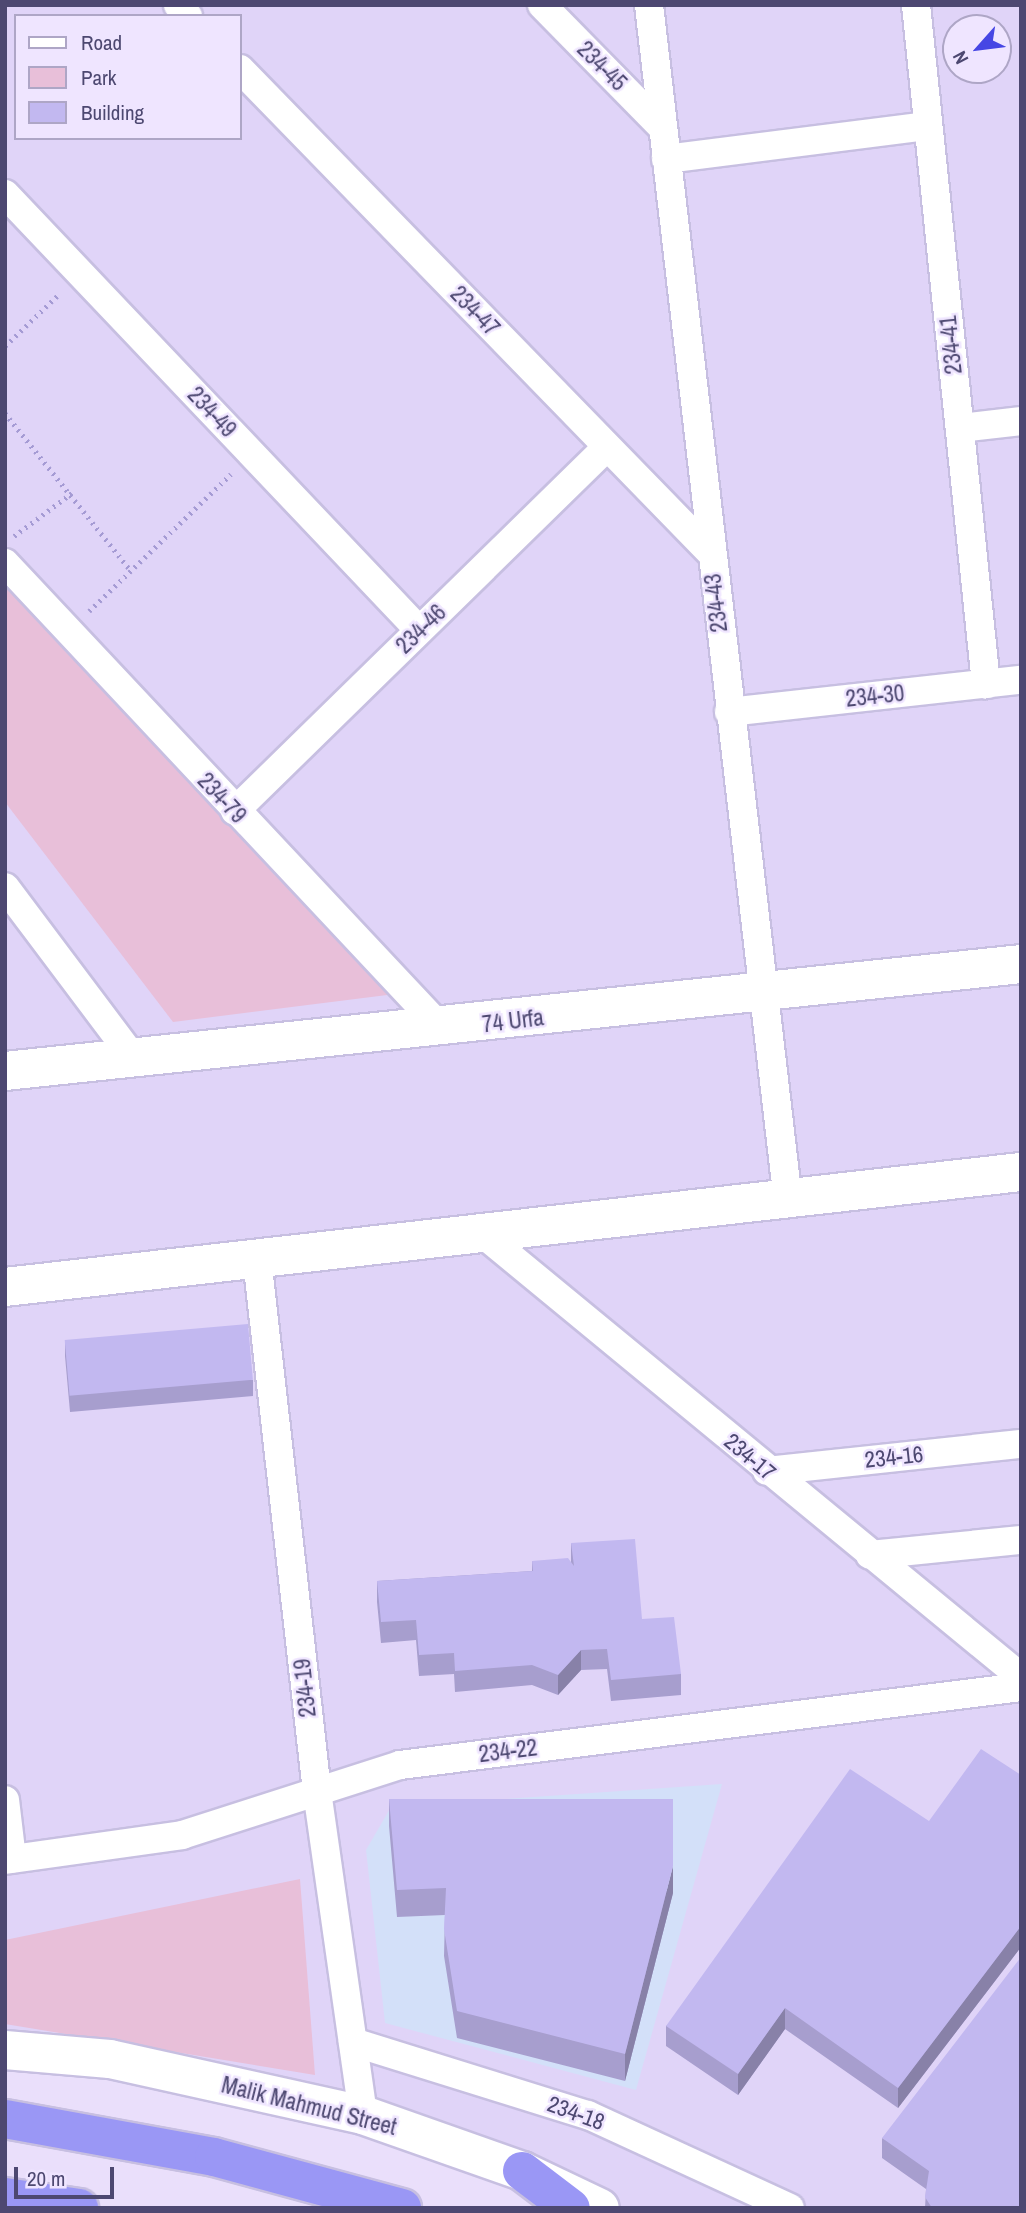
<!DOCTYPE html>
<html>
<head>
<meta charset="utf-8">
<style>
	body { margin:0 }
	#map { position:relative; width:1026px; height:2213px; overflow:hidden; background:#eadffb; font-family:"Archivo Narrow",sans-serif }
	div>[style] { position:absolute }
	.residential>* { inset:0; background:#e0d4f8 }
	.medical>* { inset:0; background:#d3e0f9 }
	.green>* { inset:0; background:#e8bfd9 }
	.path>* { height:4.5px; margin-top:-2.25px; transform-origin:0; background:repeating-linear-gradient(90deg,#a59bd4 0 2px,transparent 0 7px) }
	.roads { filter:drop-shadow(2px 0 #c7bfe1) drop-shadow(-2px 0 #c7bfe1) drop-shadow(0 2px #c7bfe1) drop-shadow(0 -2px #c7bfe1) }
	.street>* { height:28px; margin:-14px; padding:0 14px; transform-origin:14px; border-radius:14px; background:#fff }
	.secondary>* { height:38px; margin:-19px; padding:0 19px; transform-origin:19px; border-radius:19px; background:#fff }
	.highway>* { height:38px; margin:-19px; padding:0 19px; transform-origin:19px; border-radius:19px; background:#9a97f5 }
	.wall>* { inset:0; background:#a79ece }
	.shaded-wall>* { inset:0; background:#8881a8 }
	.building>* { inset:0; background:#c2b8f0; transform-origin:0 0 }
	span { translate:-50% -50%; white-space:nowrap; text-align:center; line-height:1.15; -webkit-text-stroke:5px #efe5ff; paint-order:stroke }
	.street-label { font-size:23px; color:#4d4871 }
	.frame { position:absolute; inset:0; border:7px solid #4d4871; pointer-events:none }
	.legend { position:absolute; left:14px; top:14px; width:228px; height:126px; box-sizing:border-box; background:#efe5ff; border:2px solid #aea6c6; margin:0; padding:9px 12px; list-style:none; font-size:21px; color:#4d4871 }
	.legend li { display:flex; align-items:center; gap:14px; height:35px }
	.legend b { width:35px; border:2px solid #aea6c6 }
	.north { position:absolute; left:942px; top:14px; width:70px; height:70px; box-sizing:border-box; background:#efe5ff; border:2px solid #aea6c6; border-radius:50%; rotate:242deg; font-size:19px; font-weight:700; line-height:28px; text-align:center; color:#4d4871 }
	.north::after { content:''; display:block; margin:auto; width:24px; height:32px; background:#4646e4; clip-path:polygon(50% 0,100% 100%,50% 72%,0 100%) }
	.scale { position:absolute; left:14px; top:2167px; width:100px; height:32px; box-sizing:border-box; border:4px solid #4d4871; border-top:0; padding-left:9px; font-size:21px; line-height:24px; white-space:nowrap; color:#4d4871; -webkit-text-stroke:5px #efe5ff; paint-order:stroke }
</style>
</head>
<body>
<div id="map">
	<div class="residential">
		<i style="clip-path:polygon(evenodd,5px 5px,1021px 5px,1021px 2208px,569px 2208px,192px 2062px,5px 2043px,5px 5px,16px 16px,240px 16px,240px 138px,16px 138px,16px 16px,5px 5px,956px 28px,998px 28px,998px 70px,956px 70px,956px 28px)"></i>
	</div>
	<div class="medical">
		<i style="clip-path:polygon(722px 1784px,636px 2090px,385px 2023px,366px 1850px,391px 1807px)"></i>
	</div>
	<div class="green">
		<i style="clip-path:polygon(5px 563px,403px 993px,173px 1022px,5px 802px)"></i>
		<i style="clip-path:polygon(300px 1879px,315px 2075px,5px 2024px,5px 1940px)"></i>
	</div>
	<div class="path">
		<i style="left:5px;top:346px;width:76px;rotate:-43.9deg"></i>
		<i style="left:5px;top:413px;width:202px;rotate:51.4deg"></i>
		<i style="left:14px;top:536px;width:72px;rotate:-36.6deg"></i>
		<i style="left:89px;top:611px;width:197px;rotate:-44deg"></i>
	</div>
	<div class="roads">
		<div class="street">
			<i style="left:178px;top:5px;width:15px;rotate:48deg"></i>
			<i style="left:542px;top:5px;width:171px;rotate:45.5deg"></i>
			<i style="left:649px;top:5px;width:1204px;rotate:83.37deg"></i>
			<i style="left:916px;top:5px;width:683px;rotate:84.11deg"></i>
			<i style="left:240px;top:69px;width:674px;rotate:45.78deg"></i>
			<i style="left:666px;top:159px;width:264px;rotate:-7.2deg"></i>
			<i style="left:5px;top:194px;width:601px;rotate:46.48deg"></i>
			<i style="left:960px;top:428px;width:61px;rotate:-6.5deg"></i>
			<i style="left:5px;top:563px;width:639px;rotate:46.84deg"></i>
			<i style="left:729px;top:712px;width:294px;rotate:-6.3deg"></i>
			<i style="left:235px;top:811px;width:520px;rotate:-44.38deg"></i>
			<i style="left:5px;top:887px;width:215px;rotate:53.1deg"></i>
			<i style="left:483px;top:1234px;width:697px;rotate:39.47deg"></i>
			<i style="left:257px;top:1259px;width:535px;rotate:83.57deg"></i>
			<i style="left:317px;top:1791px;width:327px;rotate:81.9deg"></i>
			<i style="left:767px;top:1471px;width:255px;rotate:-6.1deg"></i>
			<i style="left:870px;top:1555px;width:152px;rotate:-5.7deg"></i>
			<i style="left:5px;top:1800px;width:59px;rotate:83.2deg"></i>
			<i style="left:5px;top:1860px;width:179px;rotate:-8deg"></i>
			<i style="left:182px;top:1835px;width:229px;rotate:-17.8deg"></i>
			<i style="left:400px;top:1765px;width:626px;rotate:-7.16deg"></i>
			<i style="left:353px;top:2042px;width:246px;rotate:17.3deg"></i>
			<i style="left:588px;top:2115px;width:222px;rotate:24.7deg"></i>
		</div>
		<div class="secondary">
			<i style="left:5px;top:1071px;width:1022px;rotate:-6.01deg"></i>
			<i style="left:5px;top:1287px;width:1022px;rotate:-6.46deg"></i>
			<i style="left:5px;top:2050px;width:105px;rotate:4.9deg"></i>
			<i style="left:110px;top:2059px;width:259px;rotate:12.5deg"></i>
			<i style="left:363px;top:2115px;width:169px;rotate:19.4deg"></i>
			<i style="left:522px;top:2171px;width:86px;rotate:25.4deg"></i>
		</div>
		<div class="highway">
			<i style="left:5px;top:2119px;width:212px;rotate:10.3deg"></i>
			<i style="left:214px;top:2157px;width:195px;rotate:15.2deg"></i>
			<i style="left:522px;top:2171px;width:61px;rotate:37.1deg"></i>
			<i style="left:5px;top:2197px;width:75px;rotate:8.5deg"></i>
		</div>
	</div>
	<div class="wall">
		<i style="clip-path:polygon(65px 1340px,253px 1380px,253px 1396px,70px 1412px,65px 1356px)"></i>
		<i style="clip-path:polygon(571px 1543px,681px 1674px,681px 1695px,611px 1701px,607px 1669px,581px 1670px,558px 1695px,532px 1685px,455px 1692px,454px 1674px,419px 1676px,416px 1640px,381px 1643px,377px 1602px,377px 1581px,532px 1571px,532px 1561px,571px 1563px)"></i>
		<i style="clip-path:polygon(1021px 1775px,1021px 1947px,898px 2108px,785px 2029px,738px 2095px,666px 2046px,666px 2026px)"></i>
		<i style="clip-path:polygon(389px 1799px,673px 1893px,625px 2081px,457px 2038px,444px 1956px,445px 1915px,397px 1917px,389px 1826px)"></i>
		<i style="clip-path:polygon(882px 2138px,1021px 2208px,925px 2208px,926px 2189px,882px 2158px)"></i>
	</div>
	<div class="shaded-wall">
		<i style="clip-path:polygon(581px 1650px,581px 1670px,558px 1695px,558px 1675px)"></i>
		<i style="clip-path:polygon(673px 1866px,673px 1893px,625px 2081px,625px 2054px)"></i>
		<i style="clip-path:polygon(1021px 1926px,1021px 1947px,898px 2108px,898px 2088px)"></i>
		<i style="clip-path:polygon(785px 2008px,785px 2029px,738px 2095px,738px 2074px)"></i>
	</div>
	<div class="building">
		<i style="left:248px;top:1324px;width:56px;height:184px;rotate:85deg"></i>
		<i style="clip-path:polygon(635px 1539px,642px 1619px,674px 1617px,681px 1674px,611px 1680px,607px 1649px,581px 1650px,558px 1675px,532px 1665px,455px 1671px,454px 1653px,419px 1655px,416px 1620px,381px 1622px,377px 1581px,533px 1571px,532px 1561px,568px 1558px,574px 1566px,571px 1543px)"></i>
		<i style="clip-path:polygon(981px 1749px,1021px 1775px,1021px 1926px,898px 2088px,785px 2008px,738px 2074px,666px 2026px,850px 1769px,929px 1821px)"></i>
		<i style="clip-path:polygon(389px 1799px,673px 1799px,673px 1866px,625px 2054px,457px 2011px,444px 1929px,446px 1888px,397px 1890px)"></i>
		<i style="clip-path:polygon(1021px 1957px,1021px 2208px,932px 2208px,925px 2197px,929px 2171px,882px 2138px)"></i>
	</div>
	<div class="street-label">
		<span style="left:602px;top:66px;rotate:45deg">234-45</span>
		<span style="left:475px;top:311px;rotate:46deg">234-47</span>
		<span style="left:951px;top:345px;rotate:-96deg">234-41</span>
		<span style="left:212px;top:412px;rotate:47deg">234-49</span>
		<span style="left:716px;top:603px;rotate:-97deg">234-43</span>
		<span style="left:421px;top:629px;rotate:-44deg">234-46</span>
		<span style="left:875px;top:696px;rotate:-6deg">234-30</span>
		<span style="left:222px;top:798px;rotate:47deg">234-79</span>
		<span style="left:513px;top:1021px;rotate:-7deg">74 Urfa</span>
		<span style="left:750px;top:1457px;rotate:40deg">234-17</span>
		<span style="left:894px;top:1457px;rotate:-6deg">234-16</span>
		<span style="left:305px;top:1688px;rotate:-96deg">234-19</span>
		<span style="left:508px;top:1751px;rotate:-7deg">234-22</span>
		<span style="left:309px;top:2106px;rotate:14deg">Malik Mahmud Street</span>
		<span style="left:576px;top:2113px;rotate:20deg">234-18</span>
	</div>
	<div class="frame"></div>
	<ul class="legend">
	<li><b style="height:9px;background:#fff"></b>Road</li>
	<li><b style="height:19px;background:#e8bfd9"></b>Park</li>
	<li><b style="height:19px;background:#c2b8f0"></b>Building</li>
	</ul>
	<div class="north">N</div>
	<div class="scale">20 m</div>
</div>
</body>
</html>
